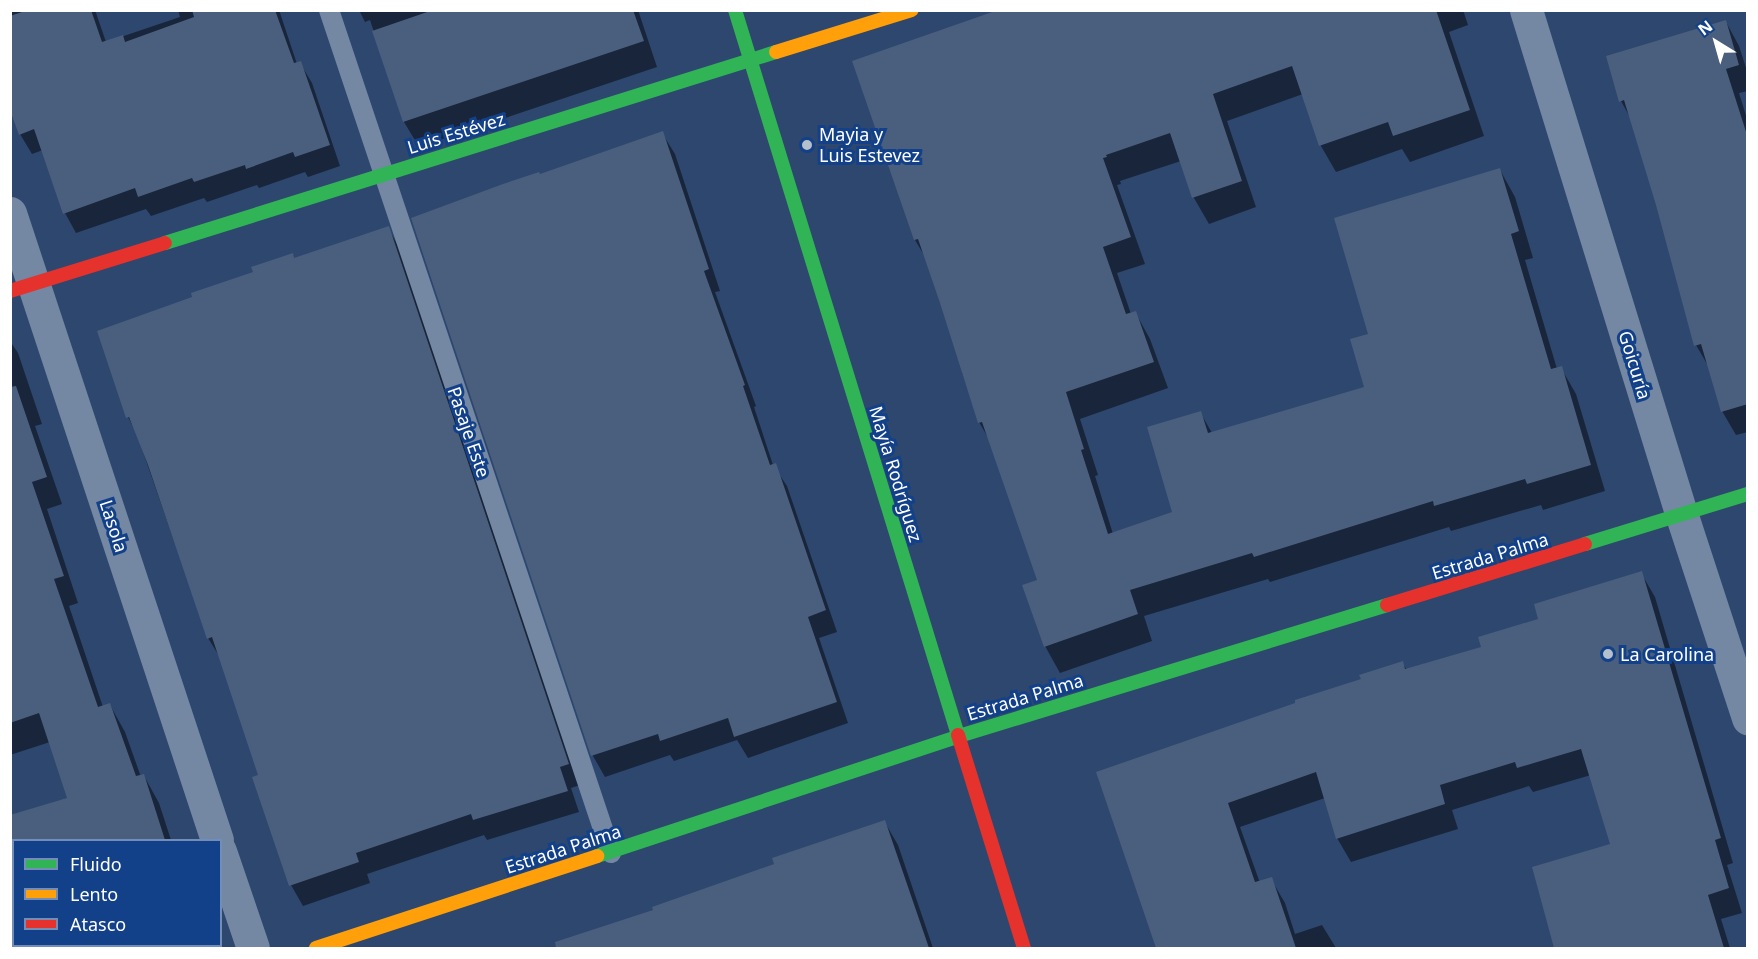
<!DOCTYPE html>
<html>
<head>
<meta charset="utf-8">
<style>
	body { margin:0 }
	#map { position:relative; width:1758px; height:959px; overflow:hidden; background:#2d476e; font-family:"Noto Sans",sans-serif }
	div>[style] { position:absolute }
	.shadow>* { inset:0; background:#0007 }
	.building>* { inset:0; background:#4a5f7e }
	.lane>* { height:20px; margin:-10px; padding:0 10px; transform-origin:10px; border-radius:10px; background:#7487a3 }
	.street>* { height:33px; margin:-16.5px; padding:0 16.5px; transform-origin:16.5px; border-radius:16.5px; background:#7487a3 }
	.fast>* { height:14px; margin:-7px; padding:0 7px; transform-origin:7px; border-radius:7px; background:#30b455 }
	.slow>* { height:14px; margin:-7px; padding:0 7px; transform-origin:7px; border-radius:7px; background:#ff9f0a }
	.jam>* { height:14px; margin:-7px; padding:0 7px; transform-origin:7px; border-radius:7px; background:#e5322d }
	.dots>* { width:16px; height:16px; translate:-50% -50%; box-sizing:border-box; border:3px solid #124189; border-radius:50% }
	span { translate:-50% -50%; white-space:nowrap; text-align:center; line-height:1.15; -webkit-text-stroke:6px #124189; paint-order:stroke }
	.street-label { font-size:18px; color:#fff }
	.poi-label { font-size:18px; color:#fff }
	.left { translate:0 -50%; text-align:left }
	.frame { position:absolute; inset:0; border:12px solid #fff; pointer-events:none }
	.legend { position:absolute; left:12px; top:839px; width:210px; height:108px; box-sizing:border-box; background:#124189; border:2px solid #718db8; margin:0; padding:8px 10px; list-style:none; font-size:18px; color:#fff }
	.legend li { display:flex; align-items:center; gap:12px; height:30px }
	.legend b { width:30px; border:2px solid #718db8 }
	.north { position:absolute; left:1686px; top:12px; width:60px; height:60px; -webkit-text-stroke:4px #124189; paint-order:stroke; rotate:323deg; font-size:16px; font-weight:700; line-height:24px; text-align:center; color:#fff }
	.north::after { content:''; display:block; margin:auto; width:21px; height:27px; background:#fff; clip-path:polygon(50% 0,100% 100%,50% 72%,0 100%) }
</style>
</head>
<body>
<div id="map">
	<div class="shadow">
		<i style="clip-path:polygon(10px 10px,95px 10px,106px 42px,180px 17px,178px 10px,279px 10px,297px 64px,300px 63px,312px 83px,340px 166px,308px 177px,305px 172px,259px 188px,257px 185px,207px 202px,204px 198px,151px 216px,146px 209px,76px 233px,65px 213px,43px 150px,32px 154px,20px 134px,10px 105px)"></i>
		<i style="clip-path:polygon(359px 10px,638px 10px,657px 67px,419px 147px,404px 122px,370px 20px,365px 22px)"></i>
		<i style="clip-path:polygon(1008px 10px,1463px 10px,1468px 25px,1449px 32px,1484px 136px,1410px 162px,1402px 149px,1336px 172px,1321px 146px,1303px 94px,1227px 121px,1256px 207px,1209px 224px,1194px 198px,1181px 161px,1120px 181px,1121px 184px,1117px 185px,1145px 264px,1117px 273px,1131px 314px,1135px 312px,1150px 339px,1168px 388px,1080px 419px,1098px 475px,1095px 476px,1113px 534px,1174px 513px,1200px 412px,1212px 433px,1366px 388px,1370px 335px,1500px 170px,1515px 197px,1533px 258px,1525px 260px,1557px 369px,1561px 368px,1576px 394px,1605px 491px,1543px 510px,1541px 505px,1451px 531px,1449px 527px,1270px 582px,1268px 579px,1144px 616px,1152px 641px,1060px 673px,1045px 646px,1038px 581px,990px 441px,979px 422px,962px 372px,965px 371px,927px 260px,915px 240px)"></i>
		<i style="clip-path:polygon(1726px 22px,1739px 46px,1748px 74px,1748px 91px,1739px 93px,1748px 122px,1748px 432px,1736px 435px,1722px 411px,1710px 369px,1696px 345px,1648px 174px,1631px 119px,1621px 101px)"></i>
		<i style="clip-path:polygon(662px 133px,675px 154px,720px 291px,715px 292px,756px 406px,754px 407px,773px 465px,787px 486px,837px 632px,819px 638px,848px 723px,748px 758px,737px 740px,674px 761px,670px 755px,605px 777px,593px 756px,413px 219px)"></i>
		<i style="clip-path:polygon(388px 228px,400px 249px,580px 785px,571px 788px,579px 812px,487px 840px,484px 835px,367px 874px,370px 883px,303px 906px,291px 885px,260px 776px,221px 659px,208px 638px,136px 432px,128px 417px,295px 260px)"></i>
		<i style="clip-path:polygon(10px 341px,18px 353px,42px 424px,35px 426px,62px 504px,47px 509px,78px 603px,69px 606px,103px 707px,110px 705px,125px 732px,141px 777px,144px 776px,159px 803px,171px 840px,14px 840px,14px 946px,203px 946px,204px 948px,10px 948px,10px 817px,69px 799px,50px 742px,10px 755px)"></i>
		<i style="clip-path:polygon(1641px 573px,1655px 597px,1733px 863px,1727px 865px,1742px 913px,1721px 919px,1730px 948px,1640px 948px,1639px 944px,1623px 948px,1558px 948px,1554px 941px,1612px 845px,1591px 775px,1533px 792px,1529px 786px,1452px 810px,1458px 829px,1351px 862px,1337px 838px,1325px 798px,1240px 827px,1260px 883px,1271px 879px,1285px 903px,1295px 934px,1322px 925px,1336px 948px,1157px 948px,1098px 773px,1363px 680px,1402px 663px,1407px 670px,1483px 648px)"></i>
		<i style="clip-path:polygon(884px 821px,898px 845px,933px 948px,552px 948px,597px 934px)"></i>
	</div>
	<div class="building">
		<i style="clip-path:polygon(28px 10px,91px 10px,102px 42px,123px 35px,125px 42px,194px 17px,192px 10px,275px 10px,294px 63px,301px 61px,330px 145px,295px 157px,293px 152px,246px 169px,245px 165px,194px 182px,192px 178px,138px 197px,135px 188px,63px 214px,34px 129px,19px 135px,10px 110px,10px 16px)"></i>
		<i style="clip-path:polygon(433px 10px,633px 10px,644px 41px,403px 122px,372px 31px)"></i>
		<i style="clip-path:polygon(998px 10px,1436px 10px,1470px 110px,1393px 136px,1388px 122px,1319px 146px,1292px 66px,1213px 94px,1242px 181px,1192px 198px,1170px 133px,1106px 155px,1107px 157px,1103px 158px,1131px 237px,1103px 247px,1126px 314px,1136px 311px,1154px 362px,1066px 392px,1084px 449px,1081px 450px,1108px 534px,1172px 512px,1147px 427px,1201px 411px,1208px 433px,1364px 387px,1350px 339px,1368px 334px,1334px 218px,1500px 168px,1519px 231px,1511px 234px,1551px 369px,1562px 366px,1591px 465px,1527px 484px,1525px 479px,1434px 506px,1433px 501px,1254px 557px,1252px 553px,1130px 590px,1138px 614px,1044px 647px,1022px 585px,1037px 580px,982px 422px,978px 423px,940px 303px,918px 239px,914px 240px,852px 61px)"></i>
		<i style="clip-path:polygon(1726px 20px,1739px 65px,1726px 69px,1748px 138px,1748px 404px,1721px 412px,1701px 344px,1694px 346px,1656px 205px,1624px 100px,1619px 102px,1606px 56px)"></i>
		<i style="clip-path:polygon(663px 131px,709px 269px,704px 271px,745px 385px,743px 386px,770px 465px,776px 463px,826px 610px,808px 617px,837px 702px,734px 737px,728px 718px,660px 741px,658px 734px,591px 756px,411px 218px,503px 184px,539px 172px,540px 174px)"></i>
		<i style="clip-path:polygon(389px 226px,569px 764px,560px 767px,568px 791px,473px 820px,471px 814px,356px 853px,359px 862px,289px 886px,252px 777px,258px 775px,212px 637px,207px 639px,148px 465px,129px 417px,126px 418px,97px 331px,192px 297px,191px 293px,253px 272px,251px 267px,293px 253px,294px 258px)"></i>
		<i style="clip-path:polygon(16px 386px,47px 477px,32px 482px,64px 576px,54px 579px,98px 707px,110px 703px,136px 776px,144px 774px,165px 840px,10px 840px,10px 815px,67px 798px,39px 713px,10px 723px,10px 387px)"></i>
		<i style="clip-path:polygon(1642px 571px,1721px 838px,1715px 840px,1729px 888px,1708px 895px,1724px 948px,1554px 948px,1532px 867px,1610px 844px,1581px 749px,1517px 768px,1515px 762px,1440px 785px,1445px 804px,1336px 839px,1316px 772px,1228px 803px,1255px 882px,1272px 877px,1296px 948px,1156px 948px,1096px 772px,1295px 703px,1295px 700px,1361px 679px,1359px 675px,1403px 661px,1405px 669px,1481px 647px,1478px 637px,1538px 619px,1534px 604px)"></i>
		<i style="clip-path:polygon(885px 820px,929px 948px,556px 948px,555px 942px,653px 910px,652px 907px,774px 864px,772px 858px)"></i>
	</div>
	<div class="lane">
		<i style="left:329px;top:10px;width:889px;rotate:71.5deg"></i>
	</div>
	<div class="street">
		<i style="left:1526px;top:10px;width:530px;rotate:72.87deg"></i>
		<i style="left:1682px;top:516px;width:213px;rotate:71.9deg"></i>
		<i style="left:10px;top:213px;width:660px;rotate:71.73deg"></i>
		<i style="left:220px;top:851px;width:102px;rotate:71.2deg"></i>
	</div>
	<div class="fast">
		<i style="left:735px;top:10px;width:759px;rotate:72.9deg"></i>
		<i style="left:165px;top:243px;width:640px;rotate:-17.36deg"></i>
		<i style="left:1585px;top:544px;width:170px;rotate:-17.1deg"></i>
		<i style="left:597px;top:856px;width:381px;rotate:-18.3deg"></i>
		<i style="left:959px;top:736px;width:448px;rotate:-17deg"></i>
	</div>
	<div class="slow">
		<i style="left:776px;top:52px;width:142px;rotate:-17.2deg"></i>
		<i style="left:316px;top:948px;width:296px;rotate:-18.1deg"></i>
	</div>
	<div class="jam">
		<i style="left:10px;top:291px;width:162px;rotate:-17.2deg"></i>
		<i style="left:1387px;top:605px;width:207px;rotate:-17.1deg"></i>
		<i style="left:958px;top:735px;width:223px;rotate:72.8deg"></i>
	</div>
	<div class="dots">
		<i style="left:807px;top:145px;background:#b6bfcc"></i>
		<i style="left:1608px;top:654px;background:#b6bfcc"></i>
	</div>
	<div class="street-label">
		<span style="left:456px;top:133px;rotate:-17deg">Luis Estévez</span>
		<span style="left:1635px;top:365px;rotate:73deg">Goicuría</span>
		<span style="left:469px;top:432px;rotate:71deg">Pasaje Este</span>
		<span style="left:896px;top:474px;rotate:73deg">Mayía Rodríguez</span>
		<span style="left:114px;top:526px;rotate:72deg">Lasola</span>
		<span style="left:1490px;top:556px;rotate:-17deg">Estrada Palma</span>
		<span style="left:1025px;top:697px;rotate:-17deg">Estrada Palma</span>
		<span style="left:563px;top:849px;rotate:-18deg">Estrada Palma</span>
	</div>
	<div class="poi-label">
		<span class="left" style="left:819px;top:145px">Mayia y<br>Luis Estevez</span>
		<span class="left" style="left:1620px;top:654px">La Carolina</span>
	</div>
	<div class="frame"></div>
	<ul class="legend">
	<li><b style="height:8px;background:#30b455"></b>Fluido</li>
	<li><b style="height:8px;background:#ff9f0a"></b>Lento</li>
	<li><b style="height:8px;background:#e5322d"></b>Atasco</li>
	</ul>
	<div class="north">N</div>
</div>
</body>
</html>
